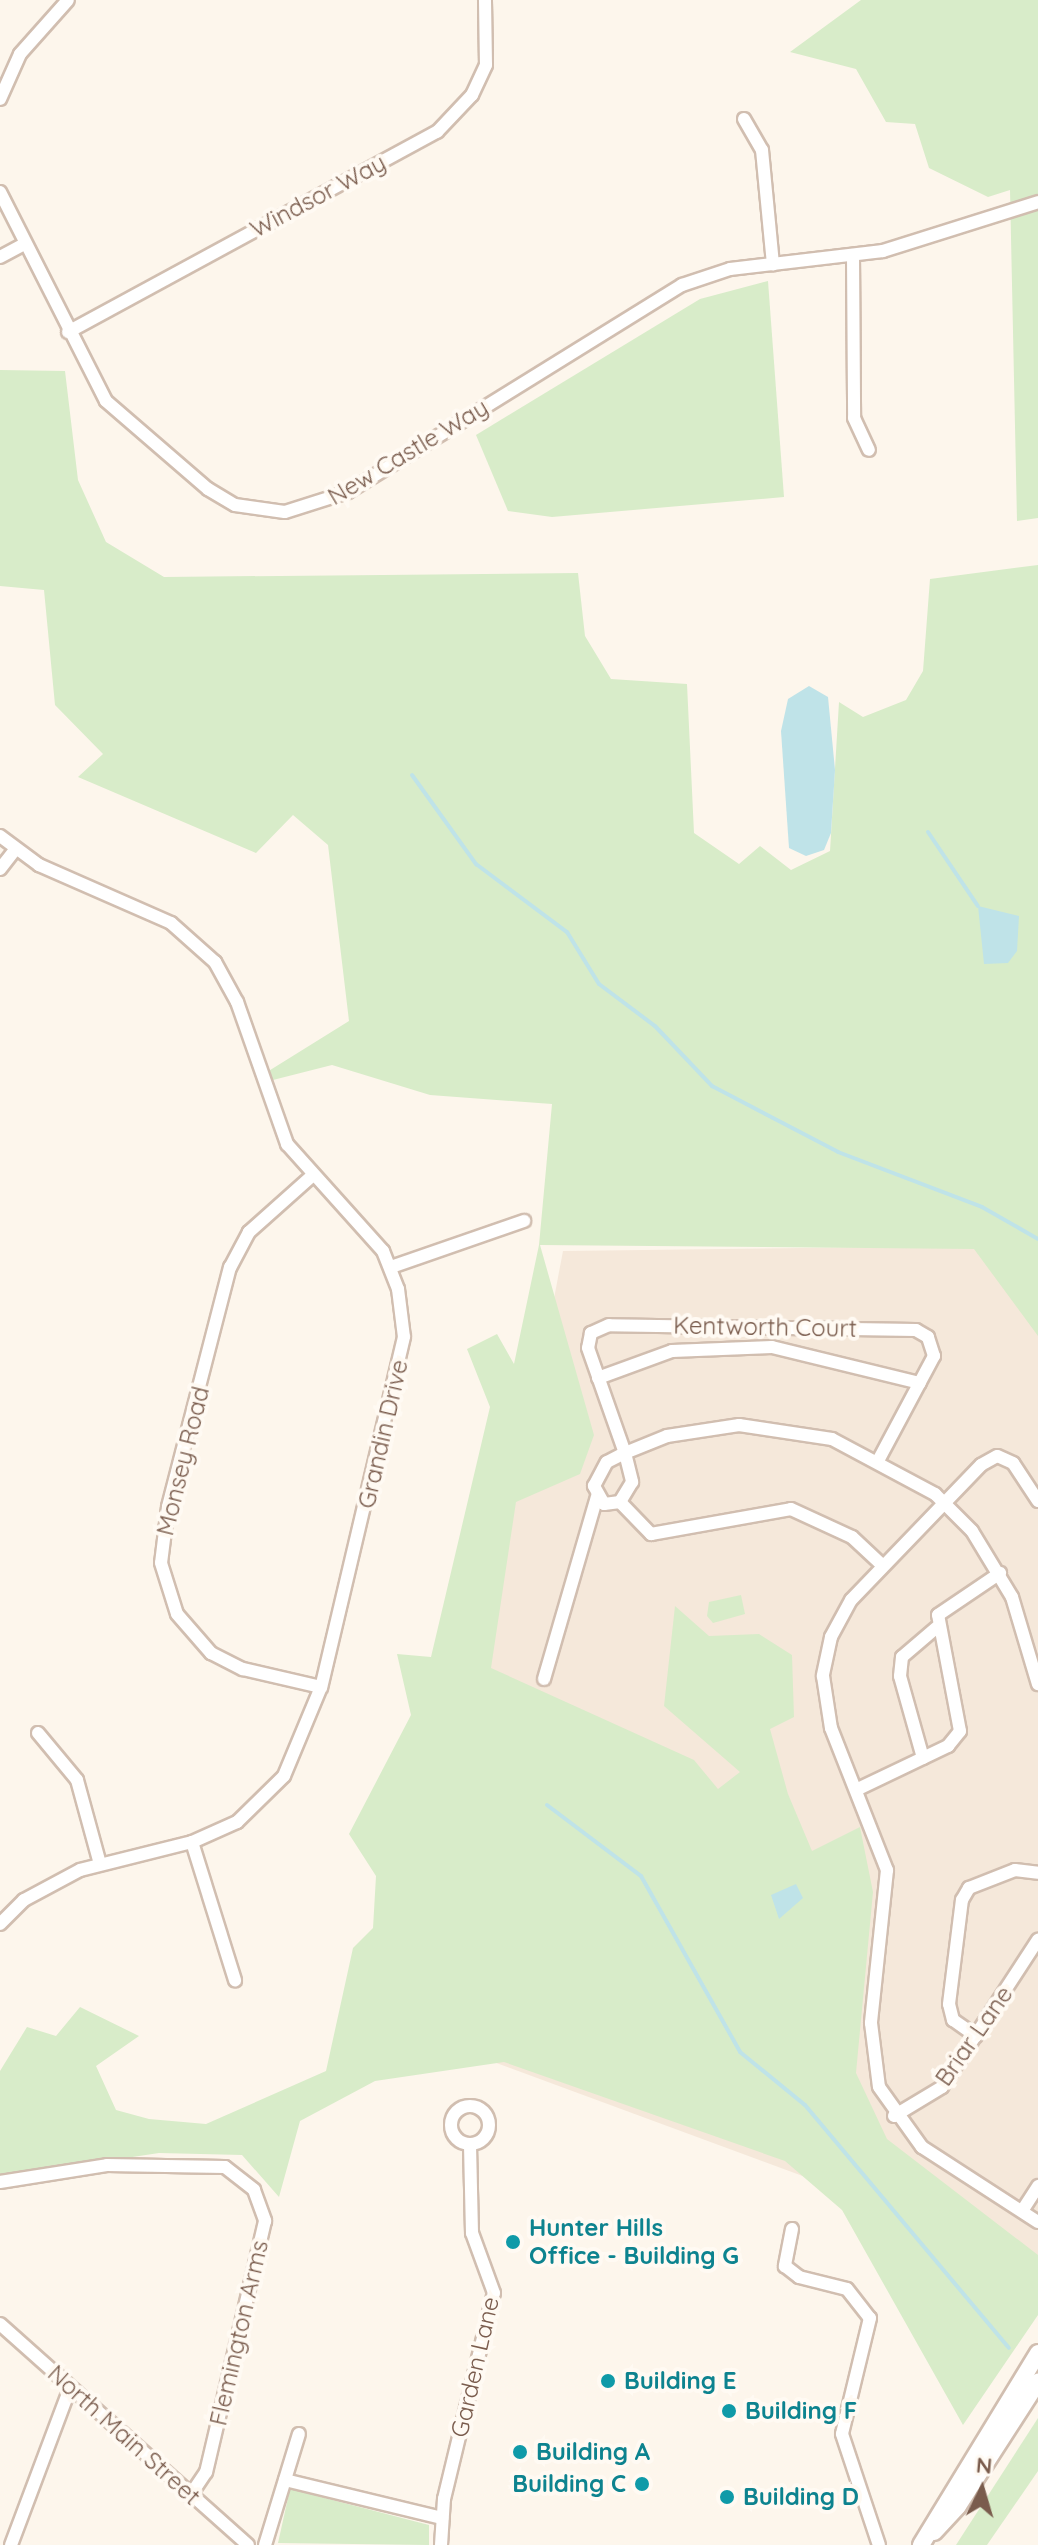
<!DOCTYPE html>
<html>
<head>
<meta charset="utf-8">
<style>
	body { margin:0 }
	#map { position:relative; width:1038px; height:2545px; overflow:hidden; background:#fdf6ec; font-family:Quicksand,sans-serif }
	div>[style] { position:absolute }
	.residential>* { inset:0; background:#f5e8da }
	.green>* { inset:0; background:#d8ecc9 }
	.water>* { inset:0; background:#bfe3e8 }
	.stream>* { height:4px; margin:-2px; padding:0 2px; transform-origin:2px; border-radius:2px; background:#bfe3e8 }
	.roads { filter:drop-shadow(2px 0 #d1beb0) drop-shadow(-2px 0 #d1beb0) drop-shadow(0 2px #d1beb0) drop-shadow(0 -2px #d1beb0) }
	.minor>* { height:12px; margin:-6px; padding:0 6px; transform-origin:6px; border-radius:6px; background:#fff }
	.minor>.ring { margin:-6px; padding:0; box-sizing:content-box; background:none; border:12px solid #fff; border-radius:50% }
	.tertiary>* { height:16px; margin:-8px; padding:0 8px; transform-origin:8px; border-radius:8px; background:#fff }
	.dots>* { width:22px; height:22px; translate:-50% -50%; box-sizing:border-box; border:4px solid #fffaf3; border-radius:50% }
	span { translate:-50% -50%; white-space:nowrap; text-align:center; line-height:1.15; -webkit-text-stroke:8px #fffaf3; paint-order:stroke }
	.street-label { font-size:24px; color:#7a5c4d }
	.culture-label { font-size:24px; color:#0d838f; font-weight:700 }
	.left { translate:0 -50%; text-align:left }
	.right { translate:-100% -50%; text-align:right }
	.north { position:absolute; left:942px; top:2449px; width:80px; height:80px; -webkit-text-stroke:6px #fffaf3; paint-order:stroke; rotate:5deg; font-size:22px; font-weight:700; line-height:32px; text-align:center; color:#7a5c4d }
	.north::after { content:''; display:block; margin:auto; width:28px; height:36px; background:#7a5c4d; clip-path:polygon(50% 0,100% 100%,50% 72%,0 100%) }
</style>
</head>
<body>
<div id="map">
	<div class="residential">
		<i style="clip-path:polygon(1038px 1245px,1038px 2263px,415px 2033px,563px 1251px)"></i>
	</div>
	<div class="green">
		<i style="clip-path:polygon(861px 0,1038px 0,1038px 518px,1017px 521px,1010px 190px,988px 197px,929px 168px,915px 124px,886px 122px,856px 69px,790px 52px)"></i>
		<i style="clip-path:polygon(768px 281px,784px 497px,552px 517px,508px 511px,476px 435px,700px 299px)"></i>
		<i style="clip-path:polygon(0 370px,65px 371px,78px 480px,106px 542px,164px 577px,578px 573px,585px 636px,611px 679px,687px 684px,694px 833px,739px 864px,760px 846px,791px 870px,830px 851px,839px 702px,863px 717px,906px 700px,923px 671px,930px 579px,1038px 565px,1038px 1336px,974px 1249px,540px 1245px,594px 1435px,580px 1474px,516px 1502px,491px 1668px,694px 1760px,718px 1789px,740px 1772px,664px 1706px,675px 1606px,709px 1636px,759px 1634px,792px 1655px,794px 1717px,770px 1729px,788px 1794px,812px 1851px,860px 1827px,873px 1892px,856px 2073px,887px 2139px,1038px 2255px,1038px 2315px,963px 2425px,842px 2210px,785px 2161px,504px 2062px,375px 2081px,300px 2121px,279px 2197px,242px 2155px,159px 2153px,0 2177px,0 2071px,27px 2027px,56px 2036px,80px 2007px,139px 2036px,96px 2066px,116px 2110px,149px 2119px,206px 2124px,326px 2071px,353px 1948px,373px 1928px,376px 1876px,349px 1834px,411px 1715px,397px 1654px,431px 1657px,490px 1407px,467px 1349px,497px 1334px,514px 1364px,539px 1245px,552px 1104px,430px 1095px,332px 1065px,269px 1081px,267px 1072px,349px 1021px,328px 845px,293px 815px,256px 853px,78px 777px,103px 754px,55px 705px,44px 590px,0 586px)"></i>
		<i style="clip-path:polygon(741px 1595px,745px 1614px,713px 1623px,707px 1616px,709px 1602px)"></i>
		<i style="clip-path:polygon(1038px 2418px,1038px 2471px,987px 2545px,956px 2545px)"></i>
		<i style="clip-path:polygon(290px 2489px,429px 2525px,429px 2545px,278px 2543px)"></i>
	</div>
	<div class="water">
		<i style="clip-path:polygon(809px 686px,828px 697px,835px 770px,831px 833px,824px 850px,806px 856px,789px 848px,781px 731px,788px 699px)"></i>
		<i style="clip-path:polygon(978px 906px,1019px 916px,1017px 951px,1008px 963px,984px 964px)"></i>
		<i style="clip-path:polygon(796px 1884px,803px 1898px,779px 1919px,771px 1895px)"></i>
	</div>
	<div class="stream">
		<i style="left:412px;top:775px;width:110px;rotate:54.3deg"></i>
		<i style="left:476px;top:864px;width:114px;rotate:36.8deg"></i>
		<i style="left:567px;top:932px;width:61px;rotate:58.4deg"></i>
		<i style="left:599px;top:984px;width:70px;rotate:36.9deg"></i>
		<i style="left:655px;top:1026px;width:83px;rotate:46.5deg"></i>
		<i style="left:712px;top:1086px;width:142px;rotate:27.6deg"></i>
		<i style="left:838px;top:1152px;width:154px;rotate:20.9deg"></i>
		<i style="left:982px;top:1207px;width:64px;rotate:29.7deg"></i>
		<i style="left:928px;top:832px;width:89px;rotate:56deg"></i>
		<i style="left:547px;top:1805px;width:118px;rotate:37.1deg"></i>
		<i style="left:641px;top:1876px;width:202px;rotate:60.6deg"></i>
		<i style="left:740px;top:2052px;width:84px;rotate:39.2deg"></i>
		<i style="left:805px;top:2105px;width:317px;rotate:50deg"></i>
	</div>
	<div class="roads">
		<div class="minor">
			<i style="left:0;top:99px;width:49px;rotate:-66deg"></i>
			<i style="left:20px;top:54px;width:72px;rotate:-48.4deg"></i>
			<i style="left:744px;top:119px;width:36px;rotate:60deg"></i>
			<i style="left:762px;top:150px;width:115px;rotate:84.5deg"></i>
			<i style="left:0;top:192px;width:234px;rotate:63.1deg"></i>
			<i style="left:106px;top:401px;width:135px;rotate:40.8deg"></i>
			<i style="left:208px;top:489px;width:31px;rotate:31deg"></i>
			<i style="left:235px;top:505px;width:50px;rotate:8deg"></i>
			<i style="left:285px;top:512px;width:66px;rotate:-17.6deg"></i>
			<i style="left:348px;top:492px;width:393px;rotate:-31.8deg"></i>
			<i style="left:682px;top:285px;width:51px;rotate:-18.4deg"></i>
			<i style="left:730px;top:269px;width:154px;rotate:-6.7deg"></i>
			<i style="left:883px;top:251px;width:163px;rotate:-17.5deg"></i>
			<i style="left:853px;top:256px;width:162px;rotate:89.6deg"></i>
			<i style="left:854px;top:418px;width:35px;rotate:65deg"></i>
			<i style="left:0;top:257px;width:26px;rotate:-28deg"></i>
			<i style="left:68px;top:332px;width:420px;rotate:-28.5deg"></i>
			<i style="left:437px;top:132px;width:51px;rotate:-46.6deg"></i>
			<i style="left:472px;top:95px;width:33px;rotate:-65deg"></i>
			<i style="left:486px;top:65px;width:65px;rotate:-90.9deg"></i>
			<i style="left:0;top:836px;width:49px;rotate:36.6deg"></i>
			<i style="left:39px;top:865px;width:144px;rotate:23.7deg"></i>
			<i style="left:171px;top:923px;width:59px;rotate:41.6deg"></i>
			<i style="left:215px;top:962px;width:46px;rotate:61.2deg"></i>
			<i style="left:237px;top:1002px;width:151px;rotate:70.6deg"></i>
			<i style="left:287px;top:1144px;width:144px;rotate:48.1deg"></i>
			<i style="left:383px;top:1251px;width:41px;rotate:68.5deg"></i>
			<i style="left:398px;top:1289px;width:48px;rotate:82.9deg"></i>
			<i style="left:404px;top:1337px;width:360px;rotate:103.3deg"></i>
			<i style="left:321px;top:1687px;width:96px;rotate:112.6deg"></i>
			<i style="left:284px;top:1776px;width:66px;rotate:135.6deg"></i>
			<i style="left:237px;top:1822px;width:49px;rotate:156deg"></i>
			<i style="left:192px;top:1842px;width:115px;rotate:166deg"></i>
			<i style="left:80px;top:1870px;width:64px;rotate:151.8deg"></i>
			<i style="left:24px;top:1900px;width:34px;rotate:135deg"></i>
			<i style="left:0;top:869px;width:24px;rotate:-52deg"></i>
			<i style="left:313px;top:1175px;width:86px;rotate:138.3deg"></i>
			<i style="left:249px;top:1232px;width:40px;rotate:118deg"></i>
			<i style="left:230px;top:1267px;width:248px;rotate:104.5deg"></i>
			<i style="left:168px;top:1507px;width:56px;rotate:97.1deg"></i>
			<i style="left:161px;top:1563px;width:53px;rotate:72.6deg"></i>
			<i style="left:177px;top:1614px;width:52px;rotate:48.9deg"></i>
			<i style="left:211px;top:1653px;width:36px;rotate:27deg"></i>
			<i style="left:243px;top:1669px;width:80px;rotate:13deg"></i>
			<i style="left:391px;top:1267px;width:141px;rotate:-19.1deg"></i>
			<i style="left:598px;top:1378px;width:79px;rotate:-20deg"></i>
			<i style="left:672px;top:1351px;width:100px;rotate:-2.3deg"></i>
			<i style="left:772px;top:1347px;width:152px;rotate:13.7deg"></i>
			<i style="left:879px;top:1459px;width:117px;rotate:-61.9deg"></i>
			<i style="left:934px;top:1356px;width:20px;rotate:-108deg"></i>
			<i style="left:928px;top:1337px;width:14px;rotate:-150deg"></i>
			<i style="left:916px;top:1330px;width:307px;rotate:-179.1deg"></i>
			<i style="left:609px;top:1325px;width:20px;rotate:156deg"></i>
			<i style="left:591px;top:1333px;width:15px;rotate:101deg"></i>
			<i style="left:588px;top:1348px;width:111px;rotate:70.6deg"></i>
			<i style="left:625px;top:1453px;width:30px;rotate:76deg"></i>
			<i style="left:632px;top:1482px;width:23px;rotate:121deg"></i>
			<i style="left:620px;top:1502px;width:16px;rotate:173deg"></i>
			<i style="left:604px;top:1504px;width:21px;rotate:-119deg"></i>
			<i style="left:594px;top:1486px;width:27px;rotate:-62deg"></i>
			<i style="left:607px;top:1462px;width:20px;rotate:-27deg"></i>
			<i style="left:625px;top:1453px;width:45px;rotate:-22deg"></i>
			<i style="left:667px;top:1436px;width:73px;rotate:-8.7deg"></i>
			<i style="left:739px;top:1425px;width:94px;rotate:8.6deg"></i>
			<i style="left:832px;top:1439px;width:117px;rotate:28.1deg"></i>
			<i style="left:935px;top:1494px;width:52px;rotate:45deg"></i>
			<i style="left:972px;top:1531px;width:77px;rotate:58.8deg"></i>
			<i style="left:1012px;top:1597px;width:91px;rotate:73.4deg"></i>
			<i style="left:1038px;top:1501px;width:45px;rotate:-123.3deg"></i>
			<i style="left:1013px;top:1463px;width:17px;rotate:-156deg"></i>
			<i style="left:997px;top:1456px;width:18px;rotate:151deg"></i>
			<i style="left:981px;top:1465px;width:187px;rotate:133.9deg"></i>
			<i style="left:851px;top:1600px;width:42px;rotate:118.4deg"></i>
			<i style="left:831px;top:1637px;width:40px;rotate:102deg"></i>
			<i style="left:823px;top:1676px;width:53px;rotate:81.3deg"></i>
			<i style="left:831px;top:1728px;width:153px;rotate:68.5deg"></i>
			<i style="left:887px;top:1870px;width:154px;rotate:96deg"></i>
			<i style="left:871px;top:2023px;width:64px;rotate:82.9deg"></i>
			<i style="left:879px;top:2087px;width:74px;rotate:54.4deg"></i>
			<i style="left:922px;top:2147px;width:138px;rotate:32.9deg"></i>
			<i style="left:620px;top:1502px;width:45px;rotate:45.9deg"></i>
			<i style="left:651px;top:1534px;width:142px;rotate:-10.1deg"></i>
			<i style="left:791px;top:1509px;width:67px;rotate:24.7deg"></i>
			<i style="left:852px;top:1537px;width:42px;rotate:43.1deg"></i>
			<i style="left:544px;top:1679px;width:191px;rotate:-73.8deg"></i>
			<i style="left:38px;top:1733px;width:61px;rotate:50.3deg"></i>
			<i style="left:77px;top:1780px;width:87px;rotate:74.7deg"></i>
			<i style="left:923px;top:1758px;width:85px;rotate:-105.7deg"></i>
			<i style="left:900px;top:1676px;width:19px;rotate:-84deg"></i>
			<i style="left:902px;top:1657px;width:45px;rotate:-40.5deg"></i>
			<i style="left:858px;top:1789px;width:100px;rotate:-25.5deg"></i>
			<i style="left:948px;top:1746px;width:19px;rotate:-51deg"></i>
			<i style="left:960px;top:1731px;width:118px;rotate:-100.7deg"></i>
			<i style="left:938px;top:1615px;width:75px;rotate:-34.1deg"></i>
			<i style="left:192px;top:1842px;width:145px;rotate:72.7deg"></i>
			<i style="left:976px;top:2036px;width:28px;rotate:-145deg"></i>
			<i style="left:953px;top:2020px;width:16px;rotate:-104deg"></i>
			<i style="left:949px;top:2004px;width:105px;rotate:-82.9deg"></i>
			<i style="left:962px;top:1900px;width:14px;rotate:-60deg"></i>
			<i style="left:969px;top:1888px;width:49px;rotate:-21.4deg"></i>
			<i style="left:1015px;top:1870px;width:23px;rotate:7deg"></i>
			<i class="ring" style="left:451px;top:2106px;width:26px;height:26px"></i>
			<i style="left:894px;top:2116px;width:56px;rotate:-31.1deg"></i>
			<i style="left:942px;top:2087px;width:176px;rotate:-56.9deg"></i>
			<i style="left:0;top:2182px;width:108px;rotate:-9deg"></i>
			<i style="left:107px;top:2165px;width:118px;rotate:1deg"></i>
			<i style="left:225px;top:2167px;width:37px;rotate:38deg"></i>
			<i style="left:254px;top:2190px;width:33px;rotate:70deg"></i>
			<i style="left:265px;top:2221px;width:258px;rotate:103.2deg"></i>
			<i style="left:206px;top:2472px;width:29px;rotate:124deg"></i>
			<i style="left:1022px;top:2211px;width:30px;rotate:-57deg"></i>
			<i style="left:792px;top:2229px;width:38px;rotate:101deg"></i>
			<i style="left:785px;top:2266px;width:18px;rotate:38deg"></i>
			<i style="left:799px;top:2277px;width:49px;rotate:14deg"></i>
			<i style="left:847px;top:2289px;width:37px;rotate:52deg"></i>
			<i style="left:870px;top:2318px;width:119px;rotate:103.6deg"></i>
			<i style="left:842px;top:2434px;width:117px;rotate:71.6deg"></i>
			<i style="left:0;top:2324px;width:332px;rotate:41.7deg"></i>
			<i style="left:285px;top:2480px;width:162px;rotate:13.6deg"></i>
			<i style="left:11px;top:2545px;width:168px;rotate:-69.4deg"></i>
			<i style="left:265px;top:2545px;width:116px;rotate:-73deg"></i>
			<i style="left:441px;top:2545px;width:46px;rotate:-86.3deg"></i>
			<i style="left:444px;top:2499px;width:212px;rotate:-76.4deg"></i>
			<i style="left:494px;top:2293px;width:64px;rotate:-110.1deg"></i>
			<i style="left:472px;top:2233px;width:89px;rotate:-91.3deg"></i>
		</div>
		<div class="tertiary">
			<i style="left:934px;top:2532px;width:35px;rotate:-47deg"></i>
			<i style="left:958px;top:2506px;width:148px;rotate:-57.2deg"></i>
			<i style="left:921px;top:2545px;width:225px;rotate:-58.6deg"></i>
		</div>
	</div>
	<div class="dots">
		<i style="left:513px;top:2242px;background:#0f9aa8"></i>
		<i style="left:608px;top:2381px;background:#0f9aa8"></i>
		<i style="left:729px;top:2411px;background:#0f9aa8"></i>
		<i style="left:520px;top:2452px;background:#0f9aa8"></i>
		<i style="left:642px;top:2484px;background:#0f9aa8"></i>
		<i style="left:727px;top:2497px;background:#0f9aa8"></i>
	</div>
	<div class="street-label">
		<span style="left:318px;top:196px;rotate:-28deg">Windsor Way</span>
		<span style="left:408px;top:452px;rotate:-31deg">New Castle Way</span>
		<span style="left:765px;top:1327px;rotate:1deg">Kentworth Court</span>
		<span style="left:383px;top:1434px;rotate:-77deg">Grandin Drive</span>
		<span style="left:183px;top:1461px;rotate:-76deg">Monsey Road</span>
		<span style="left:974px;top:2036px;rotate:-55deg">Briar Lane</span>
		<span style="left:239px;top:2333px;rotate:-77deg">Flemington Arms</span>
		<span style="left:475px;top:2367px;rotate:-77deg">Garden Lane</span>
		<span style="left:124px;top:2435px;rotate:42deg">North Main Street</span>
	</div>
	<div class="culture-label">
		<span class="left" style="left:529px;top:2242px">Hunter Hills<br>Office - Building G</span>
		<span class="left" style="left:624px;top:2381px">Building E</span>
		<span class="left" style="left:745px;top:2411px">Building F</span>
		<span class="left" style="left:536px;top:2452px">Building A</span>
		<span class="right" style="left:626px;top:2484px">Building C</span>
		<span class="left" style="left:743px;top:2497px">Building D</span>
	</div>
	<div class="north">N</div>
</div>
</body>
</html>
